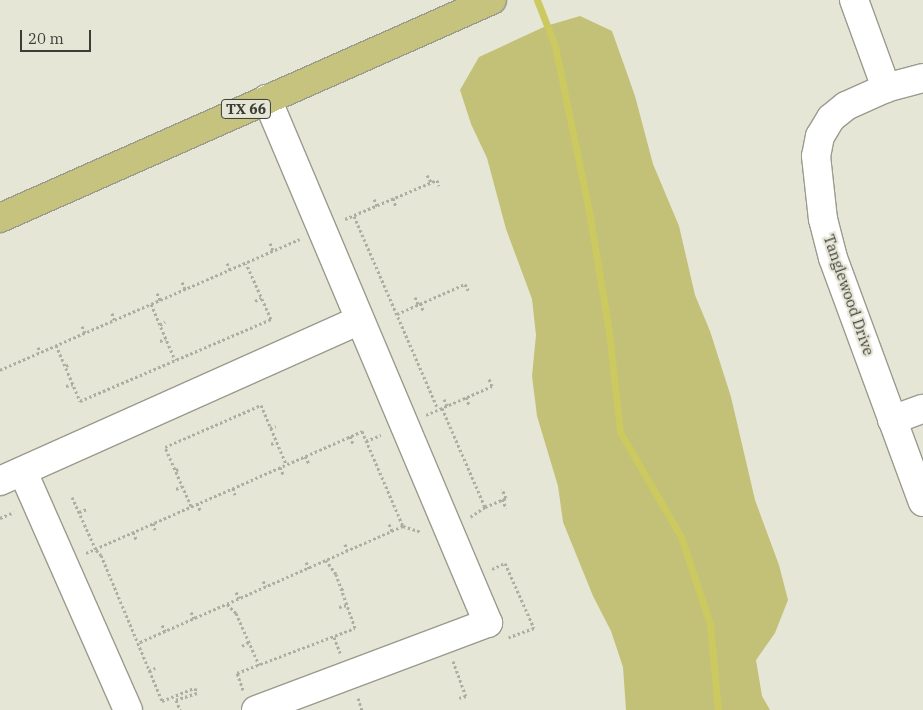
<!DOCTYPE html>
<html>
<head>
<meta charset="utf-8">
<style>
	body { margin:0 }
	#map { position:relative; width:923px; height:710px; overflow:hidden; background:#e6e6d7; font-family:"IBM Plex Serif",serif }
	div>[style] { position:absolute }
	.green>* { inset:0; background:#c2c177 }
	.stream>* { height:7px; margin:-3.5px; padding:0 3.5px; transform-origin:3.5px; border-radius:3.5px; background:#cbc95f }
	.path>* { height:3px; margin-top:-1.5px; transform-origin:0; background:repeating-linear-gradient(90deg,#adada1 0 2.5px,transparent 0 5px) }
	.roads { filter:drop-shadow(1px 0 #9a9b8d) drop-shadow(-1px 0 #9a9b8d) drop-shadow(0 1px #9a9b8d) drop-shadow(0 -1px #9a9b8d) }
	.minor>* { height:28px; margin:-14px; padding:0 14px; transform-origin:14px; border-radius:14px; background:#fff }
	.major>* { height:28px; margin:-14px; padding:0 14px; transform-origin:14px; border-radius:14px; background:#c5c37e }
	span { translate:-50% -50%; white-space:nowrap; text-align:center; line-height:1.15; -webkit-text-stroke:4.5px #e6e6d7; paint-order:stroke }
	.shield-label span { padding:1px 4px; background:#e6e6d7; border:1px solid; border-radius:4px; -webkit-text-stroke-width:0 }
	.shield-label { font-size:14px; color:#3d3d37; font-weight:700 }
	.street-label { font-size:15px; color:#3d3d37 }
	.scale { position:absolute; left:20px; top:30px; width:71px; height:22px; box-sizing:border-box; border:2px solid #3d3d37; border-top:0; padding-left:6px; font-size:15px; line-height:18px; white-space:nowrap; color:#3d3d37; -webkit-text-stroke:4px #e6e6d7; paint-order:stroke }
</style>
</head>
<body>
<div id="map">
	<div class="green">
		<i style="clip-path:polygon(580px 16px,612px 31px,635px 96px,653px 164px,679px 226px,695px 295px,710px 331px,731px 397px,755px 500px,779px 565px,788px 600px,775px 633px,756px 660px,762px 696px,770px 710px,626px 710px,623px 667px,611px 631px,593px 596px,563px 522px,558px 486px,537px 416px,532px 376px,536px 335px,532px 299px,506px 229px,487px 158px,471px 124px,460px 90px,479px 57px,546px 26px)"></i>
	</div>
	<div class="stream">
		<i style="left:537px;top:0;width:49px;rotate:68.6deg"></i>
		<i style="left:555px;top:46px;width:175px;rotate:78.4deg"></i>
		<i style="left:590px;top:217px;width:117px;rotate:80.6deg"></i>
		<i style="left:609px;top:332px;width:101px;rotate:83.7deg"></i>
		<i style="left:620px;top:432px;width:121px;rotate:59.8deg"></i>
		<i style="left:681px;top:537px;width:92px;rotate:71.6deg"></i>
		<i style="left:710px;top:624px;width:86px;rotate:84.7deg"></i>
	</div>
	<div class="path">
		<i style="left:427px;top:175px;width:8px;rotate:60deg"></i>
		<i style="left:393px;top:198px;width:9px;rotate:72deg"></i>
		<i style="left:374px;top:199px;width:8px;rotate:67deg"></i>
		<i style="left:354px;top:216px;width:210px;rotate:66.5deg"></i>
		<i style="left:345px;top:219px;width:100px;rotate:-23deg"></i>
		<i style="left:437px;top:180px;width:6px;rotate:72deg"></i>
		<i style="left:270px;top:243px;width:9px;rotate:69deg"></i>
		<i style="left:227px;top:263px;width:8px;rotate:67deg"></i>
		<i style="left:182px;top:282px;width:8px;rotate:67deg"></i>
		<i style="left:157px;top:293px;width:8px;rotate:67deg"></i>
		<i style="left:415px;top:297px;width:8px;rotate:67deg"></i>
		<i style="left:255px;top:301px;width:7px;rotate:-27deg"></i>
		<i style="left:420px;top:303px;width:8px;rotate:67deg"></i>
		<i style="left:151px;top:304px;width:61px;rotate:66.8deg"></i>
		<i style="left:112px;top:313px;width:7px;rotate:74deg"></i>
		<i style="left:397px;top:314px;width:74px;rotate:-23.8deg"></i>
		<i style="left:465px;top:284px;width:7px;rotate:63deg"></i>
		<i style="left:160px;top:325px;width:6px;rotate:-31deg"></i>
		<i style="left:82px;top:326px;width:8px;rotate:67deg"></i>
		<i style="left:160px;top:341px;width:6px;rotate:-18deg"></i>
		<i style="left:56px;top:345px;width:61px;rotate:66.8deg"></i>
		<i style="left:80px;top:401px;width:208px;rotate:-23.2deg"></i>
		<i style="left:271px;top:319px;width:61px;rotate:-114.1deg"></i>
		<i style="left:38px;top:347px;width:5px;rotate:68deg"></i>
		<i style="left:66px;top:366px;width:4px;rotate:-27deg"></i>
		<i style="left:0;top:370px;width:327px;rotate:-23.6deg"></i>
		<i style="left:66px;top:386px;width:7px;rotate:-16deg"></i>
		<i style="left:466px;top:397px;width:9px;rotate:69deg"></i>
		<i style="left:444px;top:399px;width:8px;rotate:67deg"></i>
		<i style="left:442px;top:408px;width:108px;rotate:66.5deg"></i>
		<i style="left:485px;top:507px;width:18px;rotate:146deg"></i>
		<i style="left:426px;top:415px;width:72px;rotate:-23.7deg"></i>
		<i style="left:492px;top:386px;width:8px;rotate:-113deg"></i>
		<i style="left:270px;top:428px;width:6px;rotate:-18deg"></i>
		<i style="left:350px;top:436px;width:9px;rotate:69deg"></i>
		<i style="left:366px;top:441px;width:16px;rotate:-22deg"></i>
		<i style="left:271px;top:444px;width:5px;rotate:-22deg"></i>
		<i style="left:305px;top:456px;width:9px;rotate:63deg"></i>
		<i style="left:280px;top:467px;width:8px;rotate:67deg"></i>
		<i style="left:176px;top:470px;width:5px;rotate:-22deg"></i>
		<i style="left:233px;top:488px;width:7px;rotate:74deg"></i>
		<i style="left:176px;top:489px;width:8px;rotate:-23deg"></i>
		<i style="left:72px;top:497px;width:58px;rotate:65.6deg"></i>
		<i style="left:96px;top:550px;width:7px;rotate:45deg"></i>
		<i style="left:101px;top:555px;width:158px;rotate:67.3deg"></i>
		<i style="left:162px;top:701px;width:35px;rotate:-22deg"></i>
		<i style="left:195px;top:688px;width:5px;rotate:68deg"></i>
		<i style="left:197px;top:693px;width:22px;rotate:162deg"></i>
		<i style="left:176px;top:700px;width:11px;rotate:68deg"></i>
		<i style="left:502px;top:499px;width:10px;rotate:66deg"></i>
		<i style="left:197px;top:503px;width:8px;rotate:67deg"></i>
		<i style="left:191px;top:506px;width:64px;rotate:-113.8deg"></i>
		<i style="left:165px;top:447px;width:105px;rotate:-23.6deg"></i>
		<i style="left:261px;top:405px;width:64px;rotate:67deg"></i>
		<i style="left:485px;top:507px;width:23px;rotate:-23deg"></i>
		<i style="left:506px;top:498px;width:10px;rotate:-114deg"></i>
		<i style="left:79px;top:512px;width:9px;rotate:-21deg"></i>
		<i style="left:0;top:518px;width:15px;rotate:-23deg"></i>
		<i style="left:153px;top:523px;width:7px;rotate:74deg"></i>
		<i style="left:389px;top:524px;width:8px;rotate:67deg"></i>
		<i style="left:403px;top:526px;width:19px;rotate:18deg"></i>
		<i style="left:133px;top:532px;width:8px;rotate:67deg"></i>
		<i style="left:345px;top:544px;width:7px;rotate:74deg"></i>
		<i style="left:86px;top:553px;width:302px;rotate:-23.8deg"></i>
		<i style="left:362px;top:431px;width:103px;rotate:66.7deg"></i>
		<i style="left:403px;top:526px;width:290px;rotate:156.2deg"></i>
		<i style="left:306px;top:562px;width:7px;rotate:63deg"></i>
		<i style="left:492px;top:569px;width:14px;rotate:-25deg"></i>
		<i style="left:505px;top:563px;width:71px;rotate:66deg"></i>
		<i style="left:534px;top:628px;width:27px;rotate:160deg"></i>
		<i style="left:263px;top:581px;width:6px;rotate:59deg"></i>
		<i style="left:341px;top:589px;width:5px;rotate:-11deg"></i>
		<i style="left:236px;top:592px;width:7px;rotate:63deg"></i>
		<i style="left:227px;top:604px;width:13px;rotate:45deg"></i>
		<i style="left:236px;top:613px;width:57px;rotate:66.1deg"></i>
		<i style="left:339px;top:607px;width:8px;rotate:-14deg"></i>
		<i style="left:191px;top:612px;width:7px;rotate:63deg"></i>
		<i style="left:162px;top:625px;width:7px;rotate:63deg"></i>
		<i style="left:334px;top:637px;width:17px;rotate:69deg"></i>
		<i style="left:242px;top:646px;width:8px;rotate:-30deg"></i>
		<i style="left:453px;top:661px;width:37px;rotate:70deg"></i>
		<i style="left:466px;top:696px;width:7px;rotate:164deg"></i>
		<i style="left:149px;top:671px;width:7px;rotate:-27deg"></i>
		<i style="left:243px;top:690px;width:18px;rotate:-109deg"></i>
		<i style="left:237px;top:673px;width:126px;rotate:-20.9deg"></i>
		<i style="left:355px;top:628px;width:57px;rotate:-109.4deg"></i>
		<i style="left:336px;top:574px;width:17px;rotate:-126deg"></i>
		<i style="left:358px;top:698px;width:13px;rotate:72deg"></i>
	</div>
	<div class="roads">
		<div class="minor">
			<i style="left:854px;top:0;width:94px;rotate:70deg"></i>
			<i style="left:923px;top:78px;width:38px;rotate:165deg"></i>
			<i style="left:886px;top:88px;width:44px;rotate:155.8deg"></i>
			<i style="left:846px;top:106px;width:19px;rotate:141deg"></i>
			<i style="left:831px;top:118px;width:21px;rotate:121deg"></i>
			<i style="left:820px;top:136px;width:20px;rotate:101deg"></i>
			<i style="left:816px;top:156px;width:63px;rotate:83.7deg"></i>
			<i style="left:823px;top:219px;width:40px;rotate:75.6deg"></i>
			<i style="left:833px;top:258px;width:260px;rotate:69.8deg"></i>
			<i style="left:892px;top:420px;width:33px;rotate:-20deg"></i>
			<i style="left:23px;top:472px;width:260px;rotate:66.2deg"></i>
			<i style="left:0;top:481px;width:394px;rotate:-24.1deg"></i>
			<i style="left:256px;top:710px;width:248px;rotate:-20.6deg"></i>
			<i style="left:488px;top:623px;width:569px;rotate:-112.87deg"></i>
		</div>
		<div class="major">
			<i style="left:0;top:218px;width:538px;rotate:-23.9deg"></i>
		</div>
	</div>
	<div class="shield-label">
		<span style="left:246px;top:109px">TX 66</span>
	</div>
	<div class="street-label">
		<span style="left:849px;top:295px;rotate:71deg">Tanglewood Drive</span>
	</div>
	<div class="scale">20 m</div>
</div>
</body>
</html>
